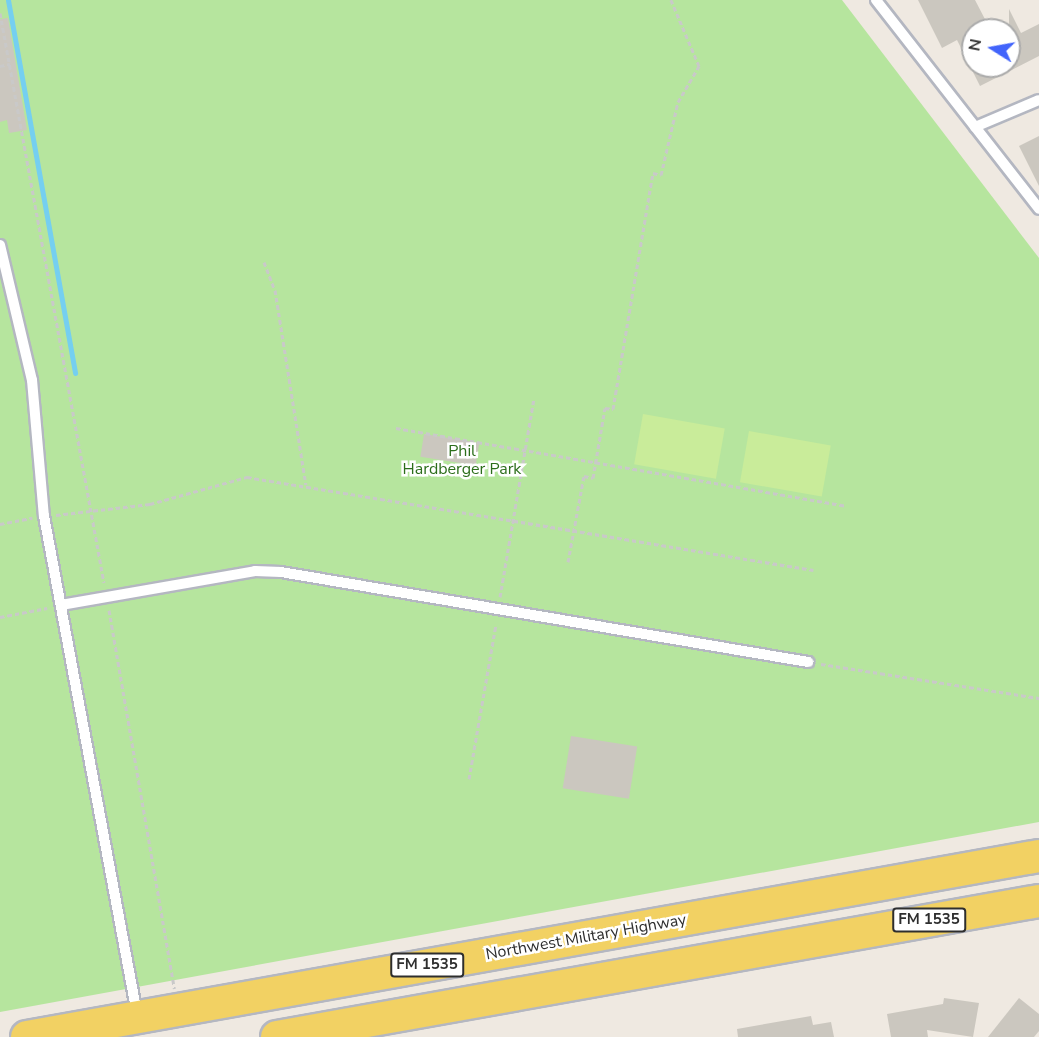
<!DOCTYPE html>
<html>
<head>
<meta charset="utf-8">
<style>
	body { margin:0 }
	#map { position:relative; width:1039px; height:1037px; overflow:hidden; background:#efe9e1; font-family:"Nunito Sans",sans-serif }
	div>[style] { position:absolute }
	.green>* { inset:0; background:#b6e59e }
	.pitch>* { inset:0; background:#c9ec9a; transform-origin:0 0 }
	.stream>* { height:5px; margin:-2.5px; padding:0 2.5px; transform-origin:2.5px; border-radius:2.5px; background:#75cff0 }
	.building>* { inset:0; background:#cbc7bf; transform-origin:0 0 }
	.path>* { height:3px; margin-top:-1.5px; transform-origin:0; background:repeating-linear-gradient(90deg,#c9c9c9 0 4.5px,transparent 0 7.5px) }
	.roads { filter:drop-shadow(2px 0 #b4b7c1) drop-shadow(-2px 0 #b4b7c1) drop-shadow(0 2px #b4b7c1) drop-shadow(0 -2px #b4b7c1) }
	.lane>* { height:10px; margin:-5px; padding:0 5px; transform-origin:5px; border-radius:5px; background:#fff }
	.primary>* { height:32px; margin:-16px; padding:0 16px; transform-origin:16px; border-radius:16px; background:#f2d163 }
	span { translate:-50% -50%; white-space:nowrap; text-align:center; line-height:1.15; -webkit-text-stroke:5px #fff; paint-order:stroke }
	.shield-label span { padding:2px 4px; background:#fff; border:2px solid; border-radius:4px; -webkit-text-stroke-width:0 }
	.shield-label { font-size:15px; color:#2e2e2e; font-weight:700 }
	.park-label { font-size:16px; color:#2c6e1b }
	.street-label { font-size:16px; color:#2e2e2e }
	.north { position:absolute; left:961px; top:18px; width:60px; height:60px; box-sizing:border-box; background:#fff; border:2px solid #ababab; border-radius:50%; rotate:281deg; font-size:16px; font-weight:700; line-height:24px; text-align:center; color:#2e2e2e }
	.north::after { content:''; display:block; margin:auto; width:21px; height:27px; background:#4264fb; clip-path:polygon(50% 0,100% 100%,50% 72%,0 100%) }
</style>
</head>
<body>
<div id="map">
	<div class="green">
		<i style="clip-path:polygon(0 0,842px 0,1039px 258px,1039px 822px,0 1012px)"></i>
	</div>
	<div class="pitch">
		<i style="left:643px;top:414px;width:83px;height:51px;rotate:10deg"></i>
		<i style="left:749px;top:431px;width:83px;height:52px;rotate:10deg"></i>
	</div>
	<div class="stream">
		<i style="left:8px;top:0;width:379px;rotate:79.8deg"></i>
	</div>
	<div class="building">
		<i style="clip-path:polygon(918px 0,975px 0,988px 25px,973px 30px,973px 66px,1009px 66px,1009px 9px,1021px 33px,1039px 24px,1039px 56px,980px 86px,957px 40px,942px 48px)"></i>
		<i style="clip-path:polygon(8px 18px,27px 130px,9px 133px,7px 120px,0 122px,0 19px)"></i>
		<i style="clip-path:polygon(1039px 136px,1039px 186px,1019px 146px)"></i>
		<i style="left:424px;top:434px;width:56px;height:23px;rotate:9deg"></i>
		<i style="left:571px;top:736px;width:67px;height:53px;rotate:9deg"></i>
		<i style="clip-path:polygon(944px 998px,979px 1003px,973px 1037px,927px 1030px,928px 1037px,891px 1037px,887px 1014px,943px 1004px)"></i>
		<i style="clip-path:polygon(1019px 998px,1039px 1014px,1039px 1031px,1034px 1037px,988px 1037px)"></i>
		<i style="clip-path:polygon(811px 1016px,813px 1025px,831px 1022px,834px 1037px,738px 1037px,737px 1029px)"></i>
	</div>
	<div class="path">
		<i style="left:0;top:13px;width:579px;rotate:79.66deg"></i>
		<i style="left:0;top:66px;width:10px;rotate:-11deg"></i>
		<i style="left:264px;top:262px;width:30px;rotate:69deg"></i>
		<i style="left:275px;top:290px;width:197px;rotate:81deg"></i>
		<i style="left:396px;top:428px;width:455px;rotate:9.8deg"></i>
		<i style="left:56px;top:515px;width:95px;rotate:-6.7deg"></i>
		<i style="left:150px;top:504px;width:101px;rotate:-15.6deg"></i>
		<i style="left:247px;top:477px;width:574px;rotate:9.33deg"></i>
		<i style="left:0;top:524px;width:33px;rotate:-11deg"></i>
		<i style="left:568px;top:562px;width:87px;rotate:-79.5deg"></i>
		<i style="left:584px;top:476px;width:9px;rotate:13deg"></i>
		<i style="left:593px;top:478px;width:71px;rotate:-80.3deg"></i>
		<i style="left:605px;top:408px;width:8px;rotate:7deg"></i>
		<i style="left:613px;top:409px;width:239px;rotate:-80.4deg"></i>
		<i style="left:653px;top:173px;width:8px;rotate:14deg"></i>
		<i style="left:661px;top:175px;width:75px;rotate:-76.9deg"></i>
		<i style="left:678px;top:102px;width:42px;rotate:-59.7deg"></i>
		<i style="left:699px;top:66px;width:72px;rotate:-113deg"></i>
		<i style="left:500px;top:597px;width:201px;rotate:-80.3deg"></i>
		<i style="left:109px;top:610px;width:384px;rotate:80.2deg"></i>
		<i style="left:0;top:617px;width:48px;rotate:-10.8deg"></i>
		<i style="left:821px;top:664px;width:221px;rotate:8.9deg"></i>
		<i style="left:469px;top:779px;width:157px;rotate:-80.1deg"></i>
	</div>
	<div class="roads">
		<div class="lane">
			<i style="left:876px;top:0;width:265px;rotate:52deg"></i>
			<i style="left:975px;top:127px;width:69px;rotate:-22.9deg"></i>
			<i style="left:0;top:245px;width:139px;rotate:76.7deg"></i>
			<i style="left:32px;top:380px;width:137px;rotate:85deg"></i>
			<i style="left:44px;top:516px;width:507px;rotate:79.42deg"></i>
			<i style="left:61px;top:605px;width:197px;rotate:-9.9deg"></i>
			<i style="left:255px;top:571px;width:26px;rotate:2deg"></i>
			<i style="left:281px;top:572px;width:535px;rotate:9.69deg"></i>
		</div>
		<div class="primary">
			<i style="left:27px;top:1037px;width:1028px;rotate:-10.14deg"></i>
			<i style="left:277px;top:1037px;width:774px;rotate:-10.12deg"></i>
		</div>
	</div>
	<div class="shield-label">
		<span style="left:929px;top:920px">FM 1535</span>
		<span style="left:427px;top:965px">FM 1535</span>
	</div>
	<div class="park-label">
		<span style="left:462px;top:460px">Phil<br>Hardberger Park</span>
	</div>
	<div class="street-label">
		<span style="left:586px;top:937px;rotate:-10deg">Northwest Military Highway</span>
	</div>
	<div class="north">N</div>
</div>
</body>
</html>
